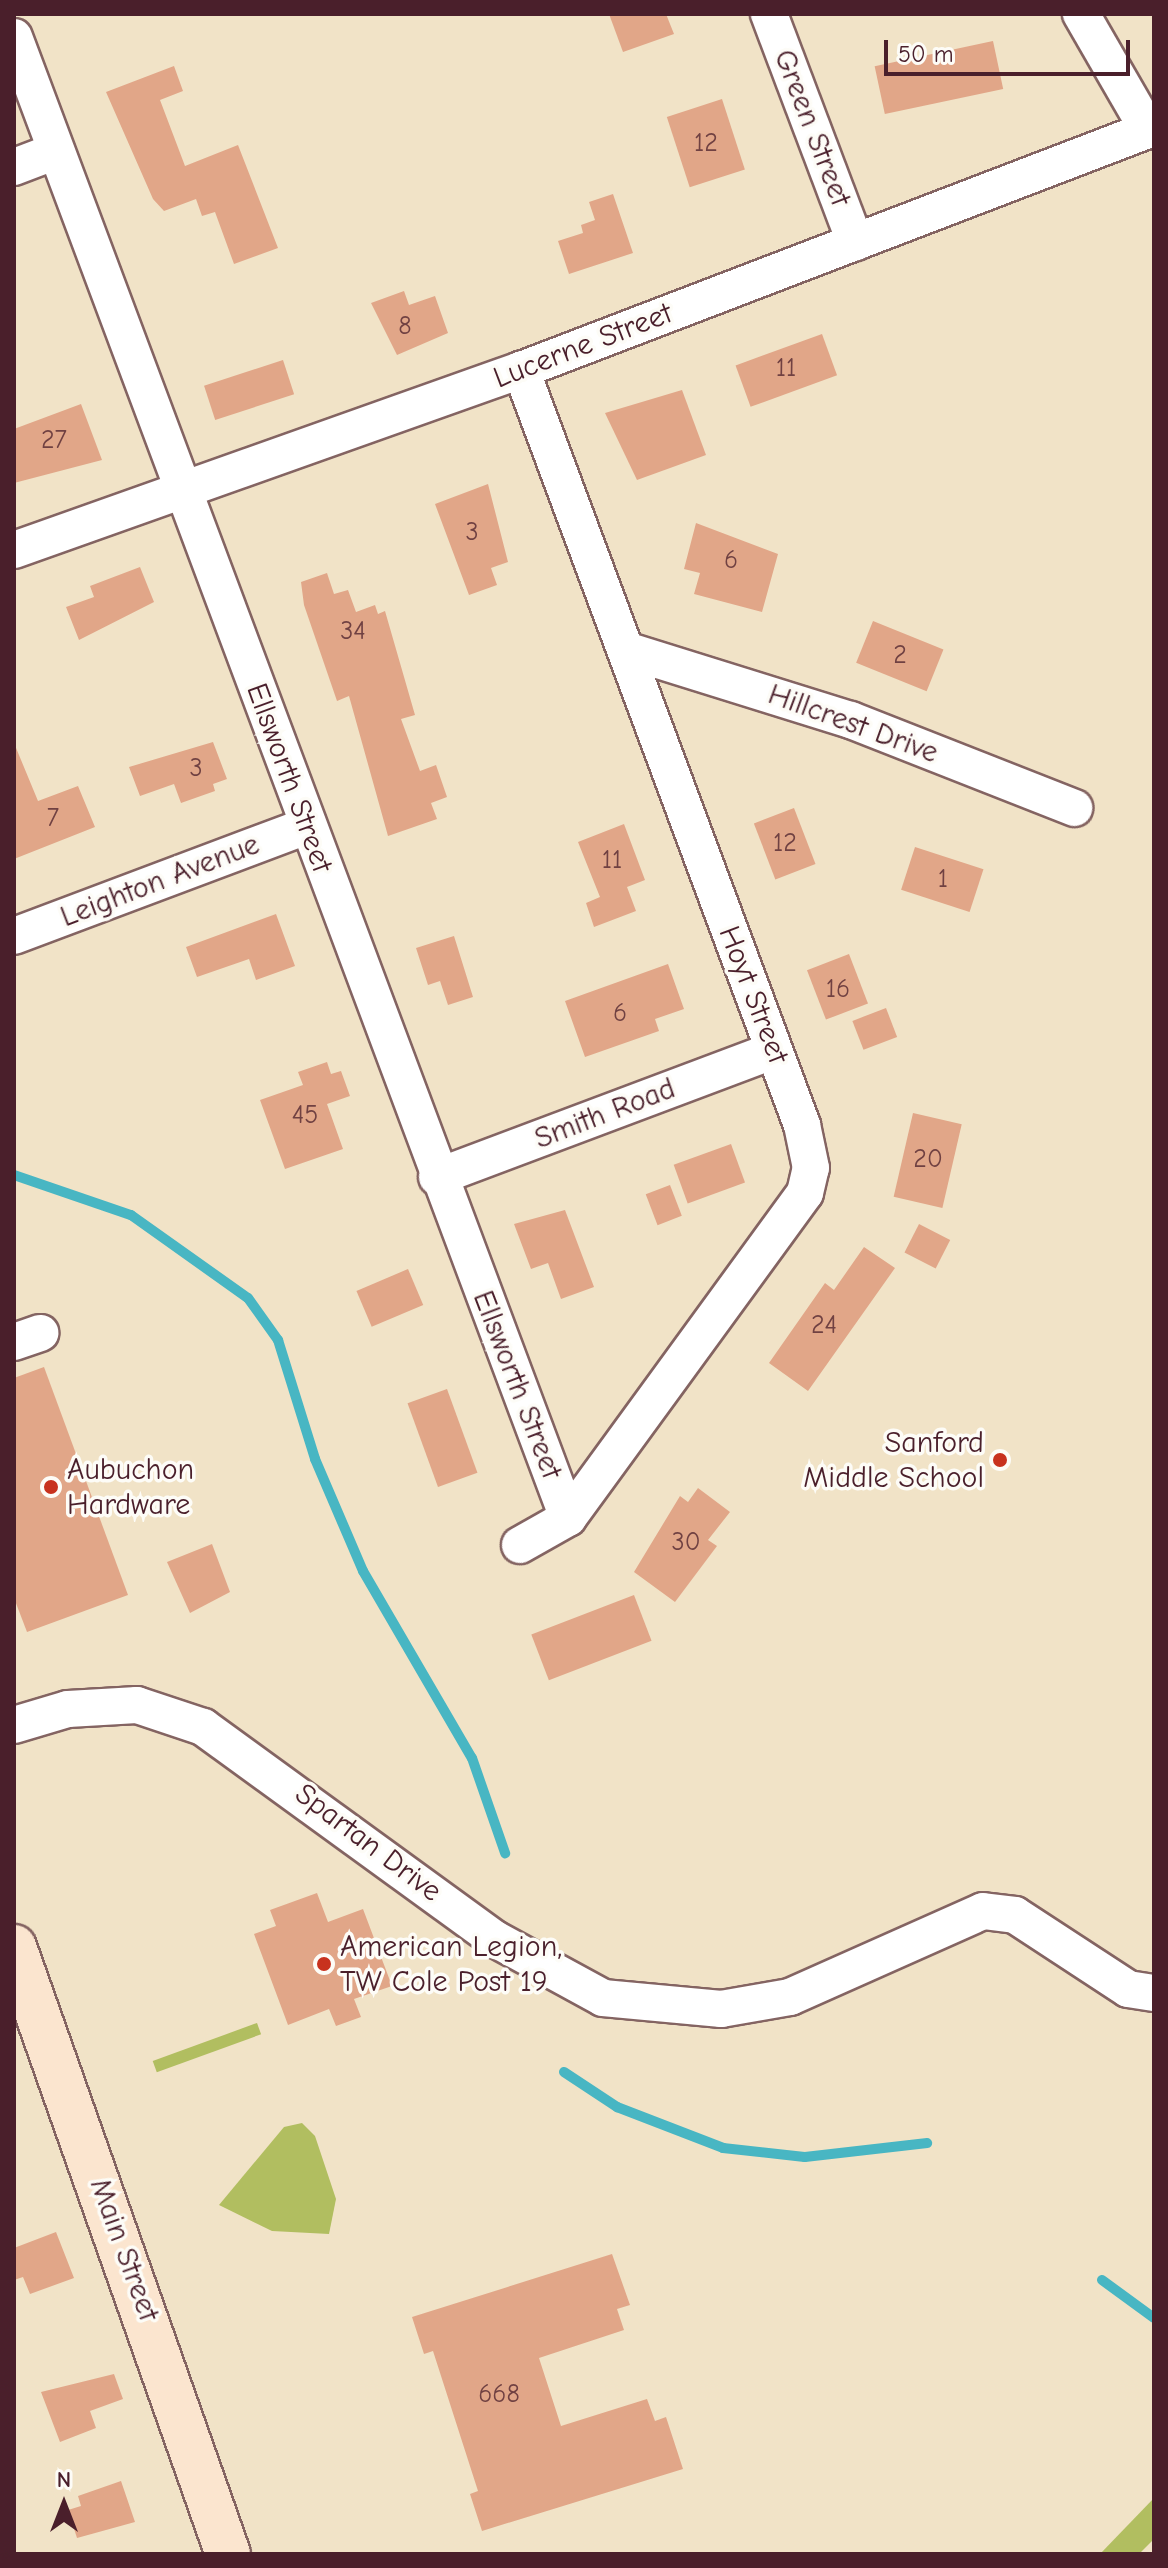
<!DOCTYPE html>
<html>
<head>
<meta charset="utf-8">
<style>
	body { margin:0 }
	#map { position:relative; width:1168px; height:2568px; overflow:hidden; background:#f1e3c7; font-family:"Comic Neue",sans-serif }
	div>[style] { position:absolute }
	.green>* { inset:0; background:#b1be60; transform-origin:0 0 }
	.stream>* { height:10px; margin:-5px; padding:0 5px; transform-origin:5px; border-radius:5px; background:#48b6c3 }
	.building>* { inset:0; background:#e1a688; transform-origin:0 0 }
	.roads { filter:drop-shadow(2px 0 #846462) drop-shadow(-2px 0 #846462) drop-shadow(0 2px #846462) drop-shadow(0 -2px #846462) }
	.street>* { height:36px; margin:-18px; padding:0 18px; transform-origin:18px; border-radius:18px; background:#fff }
	.secondary>* { height:44px; margin:-22px; padding:0 22px; transform-origin:22px; border-radius:22px; background:#fbe5cf }
	.dots>* { width:22px; height:22px; translate:-50% -50%; box-sizing:border-box; border:4px solid #fdfcf7; border-radius:50% }
	span { translate:-50% -50%; white-space:nowrap; text-align:center; line-height:1.15; -webkit-text-stroke:7px #fdfcf7; paint-order:stroke }
	.number-label { font-size:26px; color:#704142 }
	.number-label span { -webkit-text-stroke-width:0 }
	.street-label { font-size:30px; color:#4a1f2b }
	.poi-label { font-size:30px; color:#4a1f2b }
	.right { translate:-100% -50%; text-align:right }
	.left { translate:0 -50%; text-align:left }
	.frame { position:absolute; inset:0; border:16px solid #4a1f2b; pointer-events:none }
	.north { position:absolute; left:24px; top:2464px; width:80px; height:80px; -webkit-text-stroke:6px #fdfcf7; paint-order:stroke; rotate:0deg; font-size:22px; font-weight:700; line-height:32px; text-align:center; color:#4a1f2b }
	.north::after { content:''; display:block; margin:auto; width:28px; height:36px; background:#4a1f2b; clip-path:polygon(50% 0,100% 100%,50% 72%,0 100%) }
	.scale { position:absolute; left:884px; top:40px; width:246px; height:36px; box-sizing:border-box; border:4px solid #4a1f2b; border-top:0; padding-left:10px; font-size:24px; line-height:28px; white-space:nowrap; color:#4a1f2b; -webkit-text-stroke:6px #fdfcf7; paint-order:stroke }
</style>
</head>
<body>
<div id="map">
	<div class="green">
		<i style="left:257px;top:2023px;width:12px;height:111px;rotate:70deg"></i>
		<i style="clip-path:polygon(302px 2123px,315px 2136px,336px 2199px,329px 2234px,272px 2231px,219px 2205px,284px 2127px)"></i>
		<i style="clip-path:polygon(1154px 2498px,1154px 2539px,1139px 2554px,1100px 2554px)"></i>
	</div>
	<div class="stream">
		<i style="left:14px;top:1175px;width:124px;rotate:18.9deg"></i>
		<i style="left:131px;top:1215px;width:143px;rotate:35.4deg"></i>
		<i style="left:248px;top:1298px;width:52px;rotate:54.5deg"></i>
		<i style="left:278px;top:1340px;width:125px;rotate:72.7deg"></i>
		<i style="left:315px;top:1459px;width:122px;rotate:66.8deg"></i>
		<i style="left:363px;top:1571px;width:216px;rotate:59.8deg"></i>
		<i style="left:472px;top:1758px;width:101px;rotate:70.8deg"></i>
		<i style="left:564px;top:2072px;width:64px;rotate:33.4deg"></i>
		<i style="left:617px;top:2107px;width:114px;rotate:21.1deg"></i>
		<i style="left:723px;top:2148px;width:82px;rotate:6.3deg"></i>
		<i style="left:805px;top:2157px;width:123px;rotate:-6.5deg"></i>
		<i style="left:1102px;top:2280px;width:64px;rotate:36.2deg"></i>
	</div>
	<div class="building">
		<i style="clip-path:polygon(609px 14px,666px 14px,674px 34px,623px 52px)"></i>
		<i style="left:993px;top:41px;width:49px;height:121px;rotate:78deg"></i>
		<i style="clip-path:polygon(174px 66px,183px 91px,160px 100px,185px 166px,238px 145px,278px 248px,234px 264px,215px 212px,202px 216px,196px 199px,164px 211px,153px 199px,106px 92px)"></i>
		<i style="left:722px;top:99px;width:74px;height:58px;rotate:72deg"></i>
		<i style="clip-path:polygon(613px 194px,633px 253px,569px 274px,558px 241px,583px 233px,581px 225px,595px 220px,589px 202px)"></i>
		<i style="clip-path:polygon(404px 291px,409px 305px,435px 296px,448px 333px,397px 355px,371px 303px)"></i>
		<i style="left:822px;top:334px;width:44px;height:92px;rotate:70deg"></i>
		<i style="left:283px;top:360px;width:36px;height:83px;rotate:72deg"></i>
		<i style="clip-path:polygon(682px 390px,706px 455px,637px 480px,605px 413px)"></i>
		<i style="clip-path:polygon(81px 404px,102px 460px,14px 483px,14px 429px)"></i>
		<i style="clip-path:polygon(488px 484px,508px 562px,491px 568px,497px 585px,469px 595px,435px 504px)"></i>
		<i style="clip-path:polygon(696px 523px,778px 554px,762px 612px,694px 594px,700px 573px,684px 569px)"></i>
		<i style="clip-path:polygon(140px 567px,154px 602px,79px 640px,66px 607px,94px 597px,90px 586px)"></i>
		<i style="clip-path:polygon(327px 573px,334px 594px,348px 590px,356px 612px,375px 605px,378px 614px,385px 611px,415px 715px,401px 719px,420px 771px,436px 765px,447px 797px,431px 803px,437px 819px,388px 836px,349px 696px,337px 701px,304px 605px,301px 582px)"></i>
		<i style="left:873px;top:621px;width:76px;height:45px;rotate:22deg"></i>
		<i style="clip-path:polygon(213px 742px,227px 779px,213px 784px,215px 791px,181px 803px,174px 784px,140px 796px,129px 767px)"></i>
		<i style="clip-path:polygon(14px 743px,38px 801px,78px 786px,95px 827px,14px 859px)"></i>
		<i style="left:794px;top:808px;width:60px;height:43px;rotate:69deg"></i>
		<i style="clip-path:polygon(624px 824px,645px 880px,627px 887px,636px 911px,594px 927px,586px 903px,600px 897px,578px 842px)"></i>
		<i style="left:915px;top:847px;width:72px;height:45px;rotate:18deg"></i>
		<i style="clip-path:polygon(276px 914px,295px 966px,256px 980px,249px 959px,197px 977px,186px 947px)"></i>
		<i style="clip-path:polygon(454px 936px,473px 997px,448px 1005px,440px 981px,428px 985px,416px 948px)"></i>
		<i style="left:849px;top:954px;width:53px;height:45px;rotate:69deg"></i>
		<i style="clip-path:polygon(668px 964px,684px 1009px,655px 1019px,659px 1031px,585px 1057px,565px 1001px)"></i>
		<i style="left:886px;top:1008px;width:31px;height:36px;rotate:69deg"></i>
		<i style="clip-path:polygon(327px 1062px,331px 1074px,341px 1071px,350px 1096px,327px 1104px,343px 1149px,285px 1169px,260px 1100px,303px 1085px,298px 1072px)"></i>
		<i style="left:913px;top:1113px;width:50px;height:86px;rotate:13deg"></i>
		<i style="left:731px;top:1144px;width:41px;height:61px;rotate:70deg"></i>
		<i style="left:670px;top:1185px;width:33px;height:26px;rotate:69deg"></i>
		<i style="clip-path:polygon(565px 1210px,594px 1287px,561px 1299px,548px 1263px,531px 1269px,514px 1224px)"></i>
		<i style="left:919px;top:1224px;width:35px;height:32px;rotate:27deg"></i>
		<i style="clip-path:polygon(864px 1247px,895px 1268px,808px 1391px,769px 1363px,825px 1283px,834px 1290px)"></i>
		<i style="left:408px;top:1269px;width:39px;height:56px;rotate:67deg"></i>
		<i style="clip-path:polygon(44px 1367px,128px 1595px,27px 1632px,14px 1598px,14px 1378px)"></i>
		<i style="left:447px;top:1389px;width:89px;height:42px;rotate:70deg"></i>
		<i style="clip-path:polygon(698px 1488px,730px 1512px,708px 1540px,717px 1546px,675px 1602px,634px 1572px,680px 1496px,688px 1502px)"></i>
		<i style="clip-path:polygon(212px 1544px,230px 1592px,190px 1613px,167px 1562px)"></i>
		<i style="left:634px;top:1595px;width:49px;height:110px;rotate:69deg"></i>
		<i style="clip-path:polygon(317px 1893px,328px 1922px,363px 1909px,392px 1986px,354px 1999px,361px 2017px,336px 2026px,329px 2009px,288px 2025px,254px 1934px,276px 1926px,270px 1910px)"></i>
		<i style="clip-path:polygon(56px 2232px,74px 2278px,30px 2294px,23px 2277px,14px 2280px,14px 2248px)"></i>
		<i style="clip-path:polygon(612px 2254px,630px 2305px,617px 2309px,624px 2330px,539px 2358px,561px 2426px,647px 2399px,655px 2421px,666px 2417px,683px 2469px,482px 2531px,470px 2494px,478px 2491px,433px 2351px,424px 2354px,412px 2317px)"></i>
		<i style="clip-path:polygon(114px 2374px,123px 2399px,90px 2411px,96px 2428px,60px 2442px,41px 2392px)"></i>
		<i style="clip-path:polygon(121px 2481px,135px 2522px,77px 2538px,68px 2510px,81px 2506px,78px 2496px)"></i>
	</div>
	<div class="roads">
		<div class="street">
			<i style="left:769px;top:14px;width:244px;rotate:69.3deg"></i>
			<i style="left:14px;top:37px;width:1581px;rotate:69.49deg"></i>
			<i style="left:14px;top:167px;width:45px;rotate:-20.9deg"></i>
			<i style="left:14px;top:550px;width:538px;rotate:-19.55deg"></i>
			<i style="left:521px;top:370px;width:671px;rotate:-20.95deg"></i>
			<i style="left:1148px;top:130px;width:134px;rotate:-120deg"></i>
			<i style="left:629px;top:651px;width:232px;rotate:17.3deg"></i>
			<i style="left:851px;top:720px;width:240px;rotate:21.5deg"></i>
			<i style="left:14px;top:936px;width:312px;rotate:-20.6deg"></i>
			<i style="left:437px;top:1177px;width:359px;rotate:-20.6deg"></i>
			<i style="left:14px;top:1342px;width:28px;rotate:-19deg"></i>
			<i style="left:520px;top:1545px;width:55px;rotate:-29.4deg"></i>
			<i style="left:568px;top:1518px;width:402px;rotate:-53.9deg"></i>
			<i style="left:805px;top:1193px;width:26px;rotate:-77deg"></i>
			<i style="left:811px;top:1168px;width:44px;rotate:-101.8deg"></i>
			<i style="left:802px;top:1125px;width:806px;rotate:-110.41deg"></i>
			<i style="left:14px;top:1725px;width:56px;rotate:-16.5deg"></i>
			<i style="left:68px;top:1709px;width:69px;rotate:-3.3deg"></i>
			<i style="left:137px;top:1705px;width:70px;rotate:18.4deg"></i>
			<i style="left:203px;top:1727px;width:361px;rotate:36deg"></i>
			<i style="left:495px;top:1939px;width:123px;rotate:28.6deg"></i>
			<i style="left:603px;top:1998px;width:119px;rotate:5.3deg"></i>
			<i style="left:721px;top:2009px;width:70px;rotate:-9.9deg"></i>
			<i style="left:790px;top:1997px;width:211px;rotate:-24deg"></i>
			<i style="left:983px;top:1911px;width:32px;rotate:7deg"></i>
			<i style="left:1015px;top:1915px;width:135px;rotate:33.2deg"></i>
			<i style="left:1128px;top:1989px;width:26px;rotate:9deg"></i>
		</div>
		<div class="secondary">
			<i style="left:14px;top:1947px;width:644px;rotate:70.58deg"></i>
		</div>
	</div>
	<div class="dots">
		<i style="left:1000px;top:1460px;background:#c8321e"></i>
		<i style="left:51px;top:1487px;background:#c8321e"></i>
		<i style="left:324px;top:1964px;background:#c8321e"></i>
	</div>
	<div class="number-label">
		<span style="left:706px;top:144px">12</span>
		<span style="left:405px;top:327px">8</span>
		<span style="left:786px;top:369px">11</span>
		<span style="left:54px;top:441px">27</span>
		<span style="left:472px;top:533px">3</span>
		<span style="left:731px;top:561px">6</span>
		<span style="left:353px;top:632px">34</span>
		<span style="left:900px;top:656px">2</span>
		<span style="left:196px;top:769px">3</span>
		<span style="left:53px;top:819px">7</span>
		<span style="left:785px;top:844px">12</span>
		<span style="left:612px;top:861px">11</span>
		<span style="left:943px;top:880px">1</span>
		<span style="left:838px;top:990px">16</span>
		<span style="left:620px;top:1014px">6</span>
		<span style="left:305px;top:1116px">45</span>
		<span style="left:928px;top:1160px">20</span>
		<span style="left:824px;top:1326px">24</span>
		<span style="left:686px;top:1543px">30</span>
		<span style="left:499px;top:2395px">668</span>
	</div>
	<div class="street-label">
		<span style="left:812px;top:128px;rotate:69deg">Green Street</span>
		<span style="left:583px;top:346px;rotate:-21deg">Lucerne Street</span>
		<span style="left:853px;top:724px;rotate:20deg">Hillcrest Drive</span>
		<span style="left:289px;top:778px;rotate:70deg">Ellsworth Street</span>
		<span style="left:160px;top:881px;rotate:-21deg">Leighton Avenue</span>
		<span style="left:753px;top:995px;rotate:69deg">Hoyt Street</span>
		<span style="left:605px;top:1114px;rotate:-21deg">Smith Road</span>
		<span style="left:517px;top:1385px;rotate:69deg">Ellsworth Street</span>
		<span style="left:368px;top:1843px;rotate:37deg">Spartan Drive</span>
		<span style="left:124px;top:2250px;rotate:70deg">Main Street</span>
	</div>
	<div class="poi-label">
		<span class="right" style="left:984px;top:1460px">Sanford<br>Middle School</span>
		<span class="left" style="left:67px;top:1487px">Aubuchon<br>Hardware</span>
		<span class="left" style="left:340px;top:1964px">American Legion,<br>TW Cole Post 19</span>
	</div>
	<div class="frame"></div>
	<div class="north">N</div>
	<div class="scale">50 m</div>
</div>
</body>
</html>
